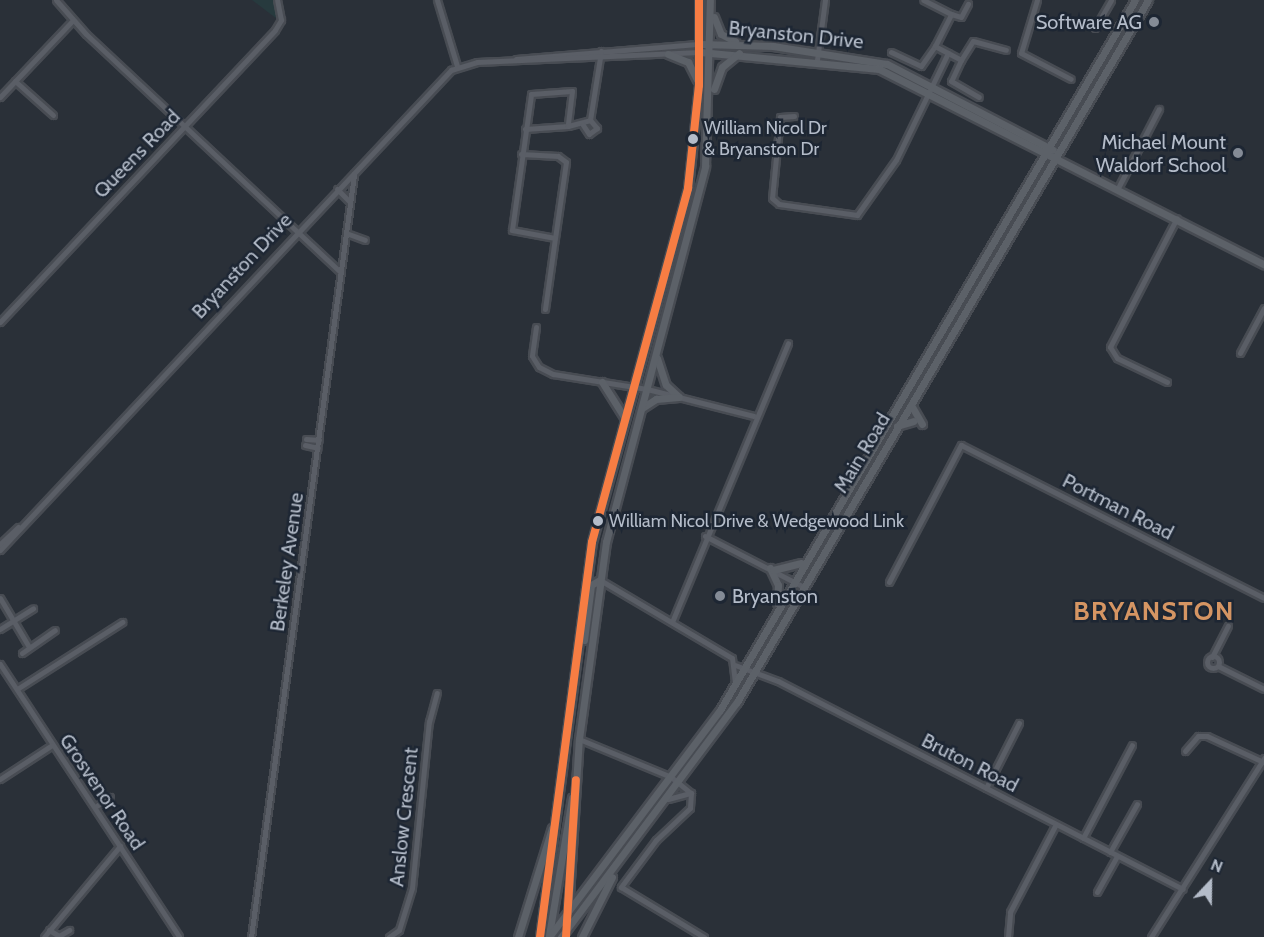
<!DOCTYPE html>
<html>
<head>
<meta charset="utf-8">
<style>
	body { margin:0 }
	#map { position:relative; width:1264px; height:937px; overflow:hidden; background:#2a3038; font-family:Cabin,sans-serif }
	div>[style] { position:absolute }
	.green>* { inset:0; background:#273a3e }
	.roads { filter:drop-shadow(2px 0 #484c53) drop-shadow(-2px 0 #484c53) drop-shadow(0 2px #484c53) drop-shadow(0 -2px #484c53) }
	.minor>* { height:5px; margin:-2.5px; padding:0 2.5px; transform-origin:2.5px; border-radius:2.5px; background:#5a5e66 }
	.minor>.ring { margin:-2.5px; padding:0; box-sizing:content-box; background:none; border:5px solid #5a5e66; border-radius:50% }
	.major>* { height:7px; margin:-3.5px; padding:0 3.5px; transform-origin:3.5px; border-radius:3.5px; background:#5c6168 }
	.bus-1>* { height:8px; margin:-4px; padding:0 4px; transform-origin:4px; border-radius:4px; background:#f77d43 }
	.dots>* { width:16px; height:16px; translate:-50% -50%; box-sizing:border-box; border:3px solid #1d2633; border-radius:50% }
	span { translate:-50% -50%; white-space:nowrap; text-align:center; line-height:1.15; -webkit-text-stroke:5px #1d2633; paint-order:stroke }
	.bus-label { font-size:18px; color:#b4bcc9 }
	.left { translate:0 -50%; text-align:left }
	.poi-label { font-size:20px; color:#b4bcc9 }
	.right { translate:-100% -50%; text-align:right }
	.street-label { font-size:20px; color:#b4bcc9 }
	.district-label { font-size:26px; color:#d59563; font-weight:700; letter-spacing:1.5px }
	.north { position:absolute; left:1180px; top:853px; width:60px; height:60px; -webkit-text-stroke:4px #1d2633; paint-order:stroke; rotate:22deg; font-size:16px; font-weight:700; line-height:24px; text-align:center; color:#b4bcc9 }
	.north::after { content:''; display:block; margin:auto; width:21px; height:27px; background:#b4bcc9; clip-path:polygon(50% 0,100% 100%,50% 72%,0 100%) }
</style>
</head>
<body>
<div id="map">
	<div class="green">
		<i style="clip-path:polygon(252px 0,274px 0,281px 22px)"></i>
	</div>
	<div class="roads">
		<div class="minor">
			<i style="left:56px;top:0;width:45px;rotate:48.6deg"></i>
			<i style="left:86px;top:34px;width:348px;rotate:43.1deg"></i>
			<i style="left:437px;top:0;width:69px;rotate:73.1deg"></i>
			<i style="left:1037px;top:0;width:55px;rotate:106.8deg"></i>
			<i style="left:1021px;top:53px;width:56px;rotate:27.5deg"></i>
			<i style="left:951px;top:14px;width:10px;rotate:17deg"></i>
			<i style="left:961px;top:17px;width:15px;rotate:-62deg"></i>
			<i style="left:1095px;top:28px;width:32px;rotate:-60deg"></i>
			<i style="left:891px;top:52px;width:33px;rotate:25deg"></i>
			<i style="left:921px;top:66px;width:24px;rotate:-55deg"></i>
			<i style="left:948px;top:53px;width:15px;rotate:28deg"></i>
			<i style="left:961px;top:60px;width:22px;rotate:-58deg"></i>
			<i style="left:973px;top:41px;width:34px;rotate:15deg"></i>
			<i style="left:516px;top:59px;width:185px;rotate:-4.7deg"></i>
			<i style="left:817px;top:60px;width:61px;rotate:-82.4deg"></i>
			<i style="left:961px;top:60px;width:23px;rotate:115deg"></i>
			<i style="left:951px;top:81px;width:32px;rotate:30deg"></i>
			<i style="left:15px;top:81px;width:51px;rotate:41.8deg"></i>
			<i style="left:0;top:97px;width:106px;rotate:-46.5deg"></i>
			<i style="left:794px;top:116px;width:14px;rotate:176deg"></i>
			<i style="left:780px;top:117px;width:81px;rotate:95.6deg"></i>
			<i style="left:772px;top:198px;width:9px;rotate:41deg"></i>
			<i style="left:779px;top:204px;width:79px;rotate:8deg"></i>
			<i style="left:857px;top:215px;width:67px;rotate:-54.7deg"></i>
			<i style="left:896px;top:160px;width:119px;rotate:-64.1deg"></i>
			<i style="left:948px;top:53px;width:15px;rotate:-152deg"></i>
			<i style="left:935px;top:46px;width:36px;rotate:-63deg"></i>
			<i style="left:951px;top:14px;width:31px;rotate:-153deg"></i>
			<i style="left:590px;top:120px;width:70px;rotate:-80.9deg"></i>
			<i style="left:525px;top:129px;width:43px;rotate:-4deg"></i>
			<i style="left:521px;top:154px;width:37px;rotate:3deg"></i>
			<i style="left:558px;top:156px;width:10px;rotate:37deg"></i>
			<i style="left:566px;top:162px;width:77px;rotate:98.2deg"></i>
			<i style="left:1118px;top:188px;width:89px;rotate:-62.6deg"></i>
			<i style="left:337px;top:189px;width:18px;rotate:45deg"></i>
			<i style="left:346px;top:233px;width:20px;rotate:20deg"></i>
			<i style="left:545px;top:309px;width:72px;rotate:-82deg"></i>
			<i style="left:555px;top:238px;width:44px;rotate:-169.5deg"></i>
			<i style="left:512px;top:230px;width:137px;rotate:-82deg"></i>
			<i style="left:531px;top:94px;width:41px;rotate:-4.2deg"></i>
			<i style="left:572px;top:91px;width:35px;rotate:97deg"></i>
			<i style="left:568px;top:126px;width:23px;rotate:-15deg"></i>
			<i style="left:590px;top:120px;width:11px;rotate:49deg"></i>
			<i style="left:597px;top:128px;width:10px;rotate:143deg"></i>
			<i style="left:589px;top:134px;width:11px;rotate:-124deg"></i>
			<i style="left:0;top:322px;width:401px;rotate:-46.7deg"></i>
			<i style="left:275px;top:30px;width:12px;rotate:-59deg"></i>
			<i style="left:281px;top:20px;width:20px;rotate:-101deg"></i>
			<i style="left:536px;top:327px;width:29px;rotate:98deg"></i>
			<i style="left:532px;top:356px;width:13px;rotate:58deg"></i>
			<i style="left:539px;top:367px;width:16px;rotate:27deg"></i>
			<i style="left:553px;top:374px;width:95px;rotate:9.1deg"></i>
			<i style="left:647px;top:389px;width:110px;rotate:14.2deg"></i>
			<i style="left:1240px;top:353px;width:51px;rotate:-61.9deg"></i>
			<i style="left:1167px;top:382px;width:55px;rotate:-154.4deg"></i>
			<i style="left:1117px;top:358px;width:13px;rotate:-122deg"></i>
			<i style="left:1110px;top:347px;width:145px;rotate:-62.6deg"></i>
			<i style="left:306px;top:439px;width:13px;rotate:4deg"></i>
			<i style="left:305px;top:445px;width:13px;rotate:13deg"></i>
			<i style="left:705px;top:536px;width:109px;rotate:27.3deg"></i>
			<i style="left:0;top:544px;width:25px;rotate:-43deg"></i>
			<i style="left:0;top:550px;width:659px;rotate:-46.78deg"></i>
			<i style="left:451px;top:70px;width:27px;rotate:-17deg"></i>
			<i style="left:477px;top:62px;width:223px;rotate:-2.6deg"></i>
			<i style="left:600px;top:580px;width:153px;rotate:30.6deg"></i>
			<i style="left:732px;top:658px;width:24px;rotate:83deg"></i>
			<i style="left:889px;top:582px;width:155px;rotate:-62.3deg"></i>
			<i style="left:961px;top:445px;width:339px;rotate:26.8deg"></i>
			<i style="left:0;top:598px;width:57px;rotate:59.4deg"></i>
			<i style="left:672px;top:622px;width:302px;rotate:-67.4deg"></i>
			<i style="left:0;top:629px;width:39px;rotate:-32deg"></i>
			<i style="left:22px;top:653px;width:40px;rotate:-34.9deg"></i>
			<i class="ring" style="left:1207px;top:656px;width:7px;height:7px"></i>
			<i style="left:1212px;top:657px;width:35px;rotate:-63deg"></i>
			<i style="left:0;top:664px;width:326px;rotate:56.7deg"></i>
			<i style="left:735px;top:665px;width:46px;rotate:20.4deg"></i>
			<i style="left:778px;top:681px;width:455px;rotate:27.2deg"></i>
			<i style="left:1218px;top:666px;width:51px;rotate:26.6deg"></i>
			<i style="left:17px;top:689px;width:125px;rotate:-32.5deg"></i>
			<i style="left:579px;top:739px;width:100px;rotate:22.4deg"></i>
			<i style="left:671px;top:777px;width:26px;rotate:39deg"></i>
			<i style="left:691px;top:793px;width:15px;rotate:94deg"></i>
			<i style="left:690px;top:808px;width:47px;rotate:136.7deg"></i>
			<i style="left:656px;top:840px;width:59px;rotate:126.7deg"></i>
			<i style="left:621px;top:887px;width:97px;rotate:31.1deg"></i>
			<i style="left:1185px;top:751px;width:20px;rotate:-49deg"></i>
			<i style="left:1198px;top:736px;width:9px"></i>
			<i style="left:1207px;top:736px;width:62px;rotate:24.9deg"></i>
			<i style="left:0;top:779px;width:62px;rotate:-33.2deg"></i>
			<i style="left:986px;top:788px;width:73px;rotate:-63.1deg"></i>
			<i style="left:668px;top:799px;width:24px;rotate:-15deg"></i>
			<i style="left:95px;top:807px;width:18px;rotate:-34deg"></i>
			<i style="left:1083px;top:838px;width:105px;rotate:-62.2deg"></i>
			<i style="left:1110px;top:852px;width:55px;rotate:-60.6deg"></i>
			<i style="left:1097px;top:892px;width:41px;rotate:-60.9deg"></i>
			<i style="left:49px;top:930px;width:12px;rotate:31deg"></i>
			<i style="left:59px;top:936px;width:12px;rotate:-31deg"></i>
			<i style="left:44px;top:937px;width:119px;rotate:-50.1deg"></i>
			<i style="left:251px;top:937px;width:770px;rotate:-82.31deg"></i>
			<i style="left:389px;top:937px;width:12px;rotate:-35deg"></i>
			<i style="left:399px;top:930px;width:44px;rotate:-72.8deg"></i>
			<i style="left:412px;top:888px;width:167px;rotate:-84.2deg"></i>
			<i style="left:429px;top:722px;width:30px;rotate:-75deg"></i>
			<i style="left:1008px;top:937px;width:25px;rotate:-85deg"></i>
			<i style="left:1010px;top:912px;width:99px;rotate:-62.4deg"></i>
			<i style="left:1151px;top:937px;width:212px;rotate:-57.7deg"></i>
		</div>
		<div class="major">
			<i style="left:714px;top:17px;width:18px;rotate:68deg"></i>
			<i style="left:721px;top:34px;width:16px;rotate:27deg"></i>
			<i style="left:700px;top:44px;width:73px;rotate:1.6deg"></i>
			<i style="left:773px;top:46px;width:115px;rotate:9deg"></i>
			<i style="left:887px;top:64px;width:187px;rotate:27.4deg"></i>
			<i style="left:700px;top:52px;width:180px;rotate:5.4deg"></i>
			<i style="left:879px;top:69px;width:432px;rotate:26.9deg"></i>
			<i style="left:668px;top:54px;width:22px;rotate:22deg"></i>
			<i style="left:688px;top:62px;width:20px;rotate:63deg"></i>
			<i style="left:714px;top:89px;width:23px;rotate:-70deg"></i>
			<i style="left:722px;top:67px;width:22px;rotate:-39deg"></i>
			<i style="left:657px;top:358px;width:28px;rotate:72deg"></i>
			<i style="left:666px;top:385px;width:16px;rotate:43deg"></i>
			<i style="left:602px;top:382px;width:41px;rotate:57.8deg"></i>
			<i style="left:911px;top:405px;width:22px;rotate:60deg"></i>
			<i style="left:642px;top:408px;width:17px;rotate:-33deg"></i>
			<i style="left:656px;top:399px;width:23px;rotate:-5deg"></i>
			<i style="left:897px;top:426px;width:17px;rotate:-17deg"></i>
			<i style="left:770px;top:568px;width:19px;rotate:65deg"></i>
			<i style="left:778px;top:585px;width:18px;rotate:93deg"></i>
			<i style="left:773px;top:570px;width:29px;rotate:-14deg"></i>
			<i style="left:584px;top:640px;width:55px;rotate:-82.7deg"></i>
			<i style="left:591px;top:585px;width:10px;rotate:-29deg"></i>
			<i style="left:568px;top:912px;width:173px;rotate:-86.4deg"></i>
			<i style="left:579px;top:739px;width:199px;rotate:-82.2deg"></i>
			<i style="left:606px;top:542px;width:389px;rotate:-75.2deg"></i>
			<i style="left:705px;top:166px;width:166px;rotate:-88.3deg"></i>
			<i style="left:549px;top:935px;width:139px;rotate:-80.5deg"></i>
			<i style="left:518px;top:937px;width:114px;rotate:-72.7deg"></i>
			<i style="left:540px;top:937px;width:398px;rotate:-82.5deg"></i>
			<i style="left:592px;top:542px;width:367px;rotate:-74.8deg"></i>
			<i style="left:688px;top:188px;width:104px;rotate:-83.9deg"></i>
			<i style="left:699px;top:85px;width:85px;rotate:-90deg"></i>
			<i style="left:549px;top:937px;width:284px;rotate:-53deg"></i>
			<i style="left:720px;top:710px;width:822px;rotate:-59.69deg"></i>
			<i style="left:561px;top:937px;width:294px;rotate:-53.2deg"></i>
			<i style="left:737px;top:702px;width:813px;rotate:-59.65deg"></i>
			<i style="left:582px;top:937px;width:67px;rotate:-63.4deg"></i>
		</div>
	</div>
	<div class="bus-1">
		<i style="left:540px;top:937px;width:398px;rotate:-82.5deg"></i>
		<i style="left:592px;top:542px;width:367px;rotate:-74.8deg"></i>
		<i style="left:688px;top:188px;width:104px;rotate:-83.9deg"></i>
		<i style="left:699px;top:85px;width:85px;rotate:-90deg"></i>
		<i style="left:566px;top:937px;width:157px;rotate:-86.4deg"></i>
	</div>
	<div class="dots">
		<i style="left:1154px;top:22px;background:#848b96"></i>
		<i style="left:693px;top:139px;background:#b4bcc9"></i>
		<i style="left:1238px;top:153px;background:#848b96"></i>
		<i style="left:598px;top:521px;background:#b4bcc9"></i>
		<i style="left:720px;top:596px;background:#848b96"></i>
	</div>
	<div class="bus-label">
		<span class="left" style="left:704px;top:139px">William Nicol Dr<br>&amp; Bryanston Dr</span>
		<span class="left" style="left:609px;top:521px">William Nicol Drive &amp; Wedgewood Link</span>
	</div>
	<div class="poi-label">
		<span class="right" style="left:1142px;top:22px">Software AG</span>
		<span class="right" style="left:1226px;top:154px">Michael Mount<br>Waldorf School</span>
		<span class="left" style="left:732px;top:596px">Bryanston</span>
	</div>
	<div class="street-label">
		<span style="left:796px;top:35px;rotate:6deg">Bryanston Drive</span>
		<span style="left:137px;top:154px;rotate:-46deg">Queens Road</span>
		<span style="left:242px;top:266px;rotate:-47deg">Bryanston Drive</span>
		<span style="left:862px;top:453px;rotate:-59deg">Main Road</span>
		<span style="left:1118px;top:507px;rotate:27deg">Portman Road</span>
		<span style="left:287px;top:562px;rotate:-82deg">Berkeley Avenue</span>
		<span style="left:970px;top:763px;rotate:27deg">Bruton Road</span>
		<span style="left:102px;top:792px;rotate:56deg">Grosvenor Road</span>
		<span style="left:404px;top:817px;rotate:-84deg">Anslow Crescent</span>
	</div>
	<div class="district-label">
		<span style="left:1154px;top:612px">BRYANSTON</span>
	</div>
	<div class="north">N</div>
</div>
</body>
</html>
